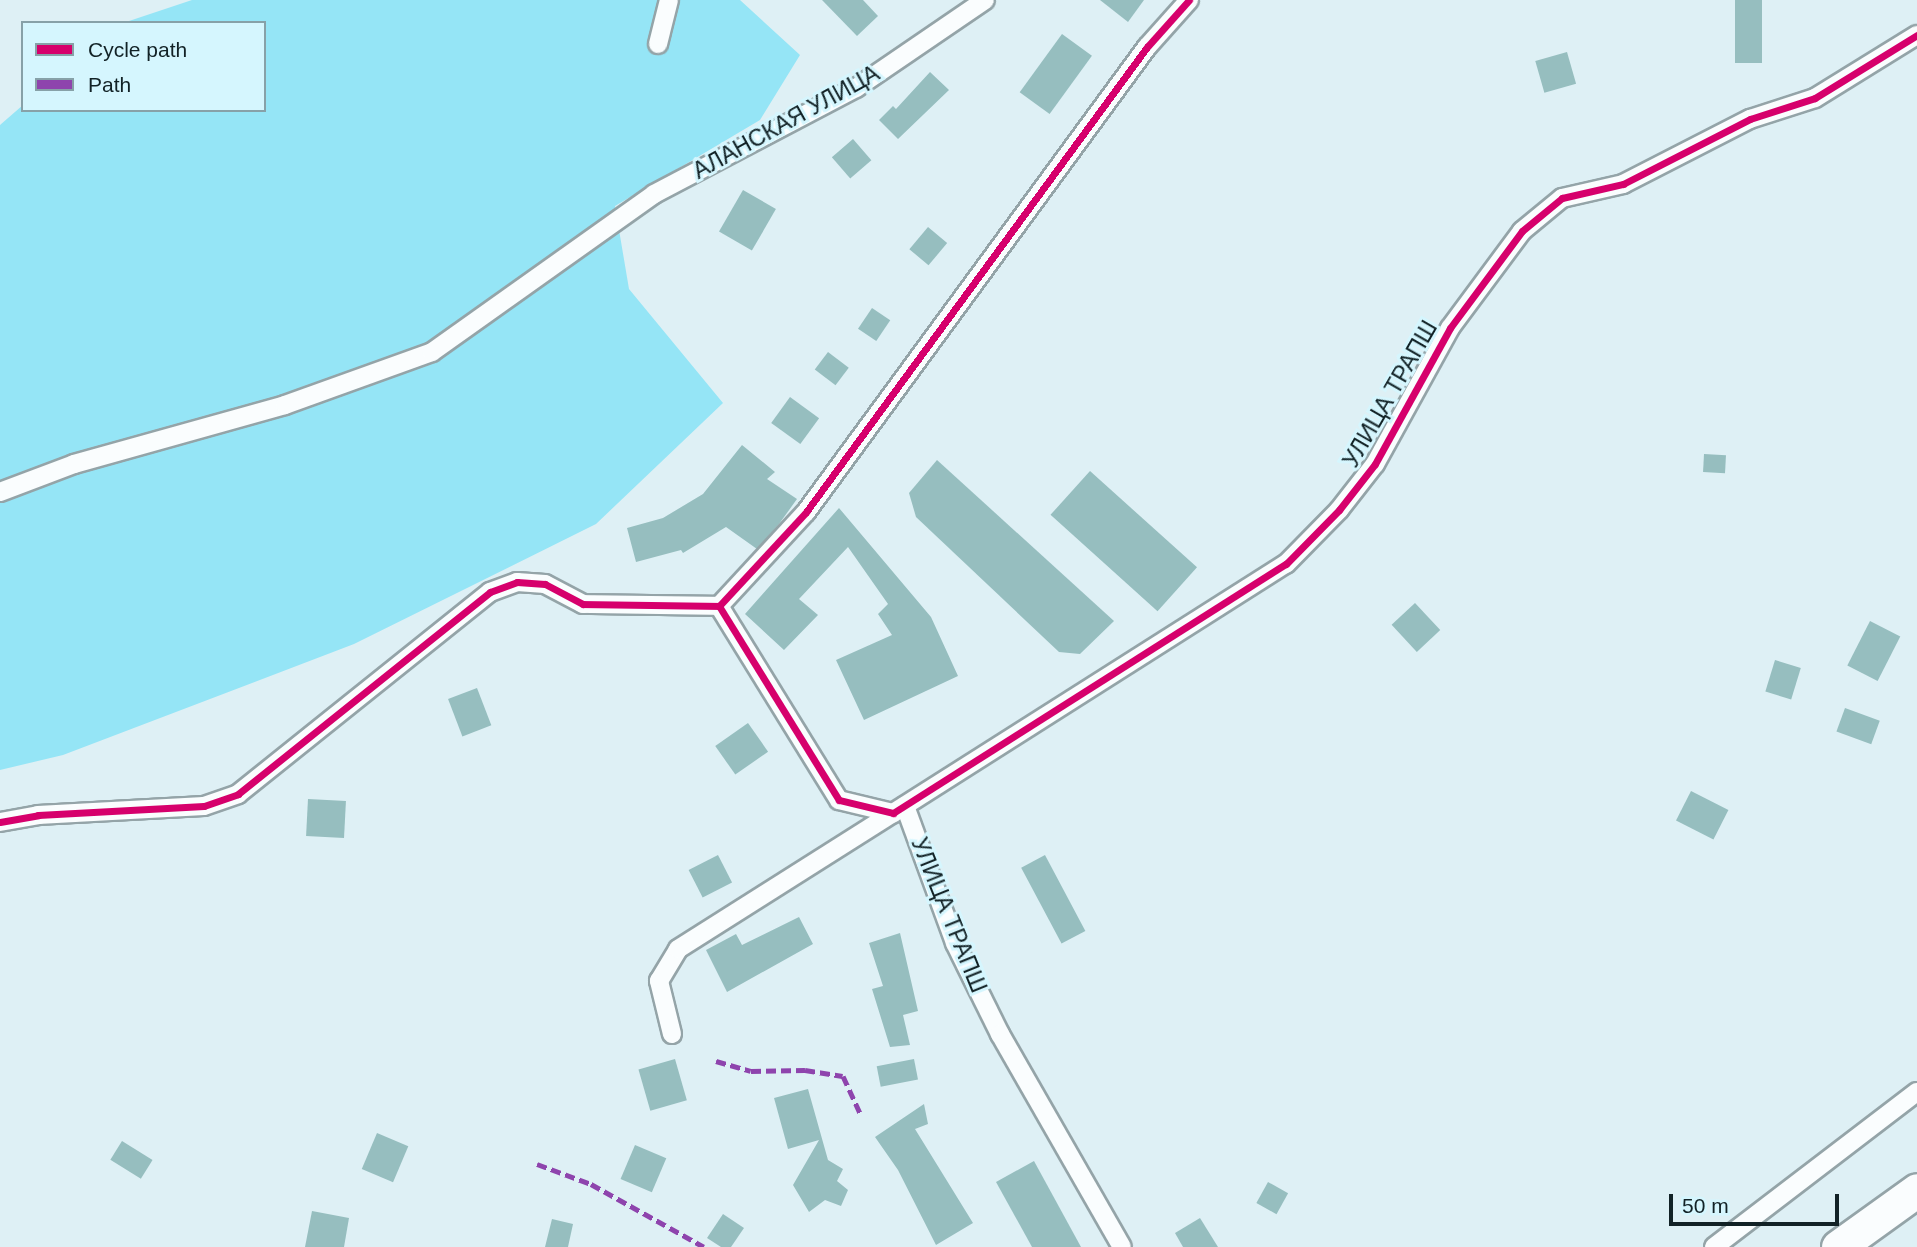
<!DOCTYPE html>
<html>
<head>
<meta charset="utf-8">
<style>
	body { margin:0 }
	#map { position:relative; width:1917px; height:1247px; overflow:hidden; background:#def0f5; font-family:Arial,sans-serif }
	div>[style] { position:absolute }
	.green>* { inset:0; background:#95e5f6 }
	.building>* { inset:0; background:#96bebf; transform-origin:0 0 }
	.roads { filter:drop-shadow(2px 0 #94a4a8) drop-shadow(-2px 0 #94a4a8) drop-shadow(0 2px #94a4a8) drop-shadow(0 -2px #94a4a8) }
	.street>* { height:18px; margin:-9px; padding:0 9px; transform-origin:9px; border-radius:9px; background:#fafdfe }
	.highway>* { height:33px; margin:-16.5px; padding:0 16.5px; transform-origin:16.5px; border-radius:16.5px; background:#fafdfe }
	.quiet>* { height:5px; margin-top:-2.5px; transform-origin:0; background:repeating-linear-gradient(90deg,#8e44ad 0 10px,transparent 0 15px) }
	.cycleway>* { height:7px; margin:-3.5px; padding:0 3.5px; transform-origin:3.5px; border-radius:3.5px; background:#d6006c }
	span { translate:-50% -50%; white-space:nowrap; text-align:center; line-height:1.15; -webkit-text-stroke:6px #d5f6fe; paint-order:stroke }
	.street-label { font-size:23px; color:#122226 }
	.legend { position:absolute; left:21px; top:21px; width:245px; height:91px; box-sizing:border-box; background:#d5f6fe; border:2px solid #87a1a8; margin:0; padding:9px 12px; list-style:none; font-size:21px; color:#122226 }
	.legend li { display:flex; align-items:center; gap:14px; height:35px }
	.legend b { width:35px; border:2px solid #87a1a8 }
	.scale { position:absolute; left:1669px; top:1194px; width:170px; height:32px; box-sizing:border-box; border:4px solid #122226; border-top:0; padding-left:9px; font-size:21px; line-height:24px; white-space:nowrap; color:#122226; -webkit-text-stroke:5px #d5f6fe; paint-order:stroke }
</style>
</head>
<body>
<div id="map">
	<div class="green">
		<i style="clip-path:polygon(192px 0,740px 0,800px 55px,760px 120px,615px 206px,629px 289px,723px 403px,596px 524px,354px 644px,63px 755px,0 770px,0 125px,23px 105px,23px 110px,264px 110px,264px 23px,123px 23px)"></i>
	</div>
	<div class="building">
		<i style="clip-path:polygon(822px 0,863px 0,878px 16px,857px 36px)"></i>
		<i style="clip-path:polygon(1100px 0,1144px 0,1128px 22px)"></i>
		<i style="left:1735px;top:0;width:27px;height:63px"></i>
		<i style="left:1062px;top:34px;width:37px;height:72px;rotate:36deg"></i>
		<i style="left:1567px;top:52px;width:33px;height:33px;rotate:74deg"></i>
		<i style="clip-path:polygon(930px 72px,949px 90px,898px 139px,879px 120px,893px 106px,896px 109px)"></i>
		<i style="left:853px;top:139px;width:28px;height:28px;rotate:49deg"></i>
		<i style="left:743px;top:190px;width:38px;height:48px;rotate:30deg"></i>
		<i style="left:928px;top:227px;width:25px;height:29px;rotate:40deg"></i>
		<i style="left:872px;top:308px;width:22px;height:25px;rotate:34deg"></i>
		<i style="left:828px;top:352px;width:26px;height:22px;rotate:37deg"></i>
		<i style="left:790px;top:397px;width:36px;height:32px;rotate:36deg"></i>
		<i style="clip-path:polygon(742px 445px,775px 472px,767px 479px,797px 499px,779px 524px,757px 549px,726px 527px,683px 553px,681px 550px,636px 562px,627px 528px,663px 518px,703px 494px)"></i>
		<i style="left:1704px;top:454px;width:22px;height:18px;rotate:3deg"></i>
		<i style="clip-path:polygon(937px 460px,1114px 621px,1080px 654px,1059px 652px,916px 517px,909px 493px)"></i>
		<i style="left:1090px;top:471px;width:144px;height:59px;rotate:42deg"></i>
		<i style="clip-path:polygon(839px 508px,931px 617px,958px 676px,864px 720px,836px 660px,892px 635px,878px 614px,888px 604px,848px 547px,799px 599px,818px 615px,784px 650px,745px 614px)"></i>
		<i style="left:1415px;top:603px;width:37px;height:32px;rotate:47deg"></i>
		<i style="left:1870px;top:621px;width:34px;height:50px;rotate:27deg"></i>
		<i style="left:1775px;top:660px;width:27px;height:33px;rotate:17deg"></i>
		<i style="left:477px;top:688px;width:40px;height:31px;rotate:69deg"></i>
		<i style="left:1845px;top:708px;width:37px;height:25px;rotate:20deg"></i>
		<i style="left:748px;top:723px;width:35px;height:40px;rotate:55deg"></i>
		<i style="left:1691px;top:791px;width:42px;height:33px;rotate:27deg"></i>
		<i style="left:308px;top:799px;width:38px;height:37px;rotate:3deg"></i>
		<i style="left:718px;top:855px;width:31px;height:33px;rotate:63deg"></i>
		<i style="left:1045px;top:855px;width:86px;height:27px;rotate:62deg"></i>
		<i style="clip-path:polygon(799px 917px,813px 944px,727px 992px,706px 950px,736px 934px,742px 945px)"></i>
		<i style="clip-path:polygon(900px 933px,918px 1011px,903px 1015px,910px 1045px,890px 1047px,872px 989px,883px 986px,869px 943px)"></i>
		<i style="left:675px;top:1059px;width:43px;height:38px;rotate:74deg"></i>
		<i style="left:914px;top:1059px;width:21px;height:38px;rotate:79deg"></i>
		<i style="clip-path:polygon(808px 1089px,828px 1160px,843px 1169px,837px 1181px,848px 1190px,841px 1206px,825px 1200px,809px 1212px,793px 1185px,819px 1140px,788px 1149px,774px 1098px)"></i>
		<i style="clip-path:polygon(924px 1104px,928px 1124px,915px 1129px,973px 1223px,936px 1245px,898px 1170px,875px 1137px)"></i>
		<i style="left:377px;top:1133px;width:34px;height:39px;rotate:23deg"></i>
		<i style="left:122px;top:1141px;width:36px;height:22px;rotate:32deg"></i>
		<i style="left:635px;top:1145px;width:34px;height:37px;rotate:23deg"></i>
		<i style="clip-path:polygon(1034px 1161px,1081px 1247px,1032px 1247px,996px 1182px)"></i>
		<i style="left:1268px;top:1182px;width:23px;height:24px;rotate:29deg"></i>
		<i style="clip-path:polygon(312px 1211px,349px 1218px,344px 1247px,305px 1247px)"></i>
		<i style="clip-path:polygon(723px 1214px,744px 1228px,731px 1247px,721px 1247px,707px 1238px)"></i>
		<i style="clip-path:polygon(1200px 1218px,1218px 1247px,1183px 1247px,1175px 1233px)"></i>
		<i style="clip-path:polygon(552px 1219px,573px 1224px,568px 1247px,545px 1247px)"></i>
	</div>
	<div class="roads">
		<div class="street">
			<i style="left:658px;top:44px;width:45px;rotate:-76deg"></i>
			<i style="left:0;top:492px;width:79px;rotate:-20.7deg"></i>
			<i style="left:74px;top:464px;width:219px;rotate:-15.6deg"></i>
			<i style="left:285px;top:405px;width:156px;rotate:-19.8deg"></i>
			<i style="left:432px;top:352px;width:272px;rotate:-35.4deg"></i>
			<i style="left:654px;top:194px;width:228px;rotate:-27.7deg"></i>
			<i style="left:856px;top:88px;width:156px;rotate:-34.3deg"></i>
			<i style="left:719px;top:606px;width:228px;rotate:58.3deg"></i>
			<i style="left:839px;top:800px;width:56px;rotate:13.5deg"></i>
			<i style="left:893px;top:813px;width:465px;rotate:-32.4deg"></i>
			<i style="left:1286px;top:564px;width:76px;rotate:-45.5deg"></i>
			<i style="left:1339px;top:510px;width:58px;rotate:-52deg"></i>
			<i style="left:1375px;top:464px;width:155px;rotate:-61.1deg"></i>
			<i style="left:1450px;top:328px;width:121px;rotate:-53.4deg"></i>
			<i style="left:1522px;top:231px;width:52px;rotate:-39.5deg"></i>
			<i style="left:1562px;top:198px;width:63px;rotate:-12.9deg"></i>
			<i style="left:1623px;top:184px;width:143px;rotate:-27.1deg"></i>
			<i style="left:1750px;top:119px;width:68px;rotate:-17.9deg"></i>
			<i style="left:1815px;top:98px;width:120px;rotate:-31.7deg"></i>
			<i style="left:905px;top:806px;width:146px;rotate:69.9deg"></i>
			<i style="left:955px;top:943px;width:102px;rotate:63.7deg"></i>
			<i style="left:1000px;top:1034px;width:245px;rotate:60.2deg"></i>
			<i style="left:0;top:822px;width:39px;rotate:-10deg"></i>
			<i style="left:38px;top:815px;width:166px;rotate:-3.1deg"></i>
			<i style="left:204px;top:806px;width:36px;rotate:-19deg"></i>
			<i style="left:238px;top:794px;width:323px;rotate:-38.7deg"></i>
			<i style="left:490px;top:592px;width:29px;rotate:-20deg"></i>
			<i style="left:517px;top:582px;width:28px;rotate:4deg"></i>
			<i style="left:545px;top:584px;width:43px;rotate:27.8deg"></i>
			<i style="left:583px;top:604px;width:136px;rotate:0.8deg"></i>
			<i style="left:719px;top:606px;width:128px;rotate:-47.2deg"></i>
			<i style="left:806px;top:512px;width:577px;rotate:-53.75deg"></i>
			<i style="left:1147px;top:47px;width:63px;rotate:-48.2deg"></i>
			<i style="left:672px;top:1034px;width:55px;rotate:-103.8deg"></i>
			<i style="left:659px;top:981px;width:37px;rotate:-59deg"></i>
			<i style="left:678px;top:949px;width:254px;rotate:-32.3deg"></i>
			<i style="left:1714px;top:1247px;width:255px;rotate:-37.4deg"></i>
		</div>
		<div class="highway">
			<i style="left:1838px;top:1247px;width:97px;rotate:-35.8deg"></i>
		</div>
	</div>
	<div class="quiet">
		<i style="left:716px;top:1061px;width:36px;rotate:16deg"></i>
		<i style="left:751px;top:1071px;width:54px;rotate:-1.1deg"></i>
		<i style="left:805px;top:1070px;width:38px;rotate:9deg"></i>
		<i style="left:843px;top:1076px;width:41px;rotate:65.3deg"></i>
		<i style="left:537px;top:1164px;width:58px;rotate:20.3deg"></i>
		<i style="left:591px;top:1184px;width:129px;rotate:29.1deg"></i>
	</div>
	<div class="cycleway">
		<i style="left:719px;top:606px;width:228px;rotate:58.3deg"></i>
		<i style="left:839px;top:800px;width:56px;rotate:13.5deg"></i>
		<i style="left:893px;top:813px;width:465px;rotate:-32.4deg"></i>
		<i style="left:1286px;top:564px;width:76px;rotate:-45.5deg"></i>
		<i style="left:1339px;top:510px;width:58px;rotate:-52deg"></i>
		<i style="left:1375px;top:464px;width:155px;rotate:-61.1deg"></i>
		<i style="left:1450px;top:328px;width:121px;rotate:-53.4deg"></i>
		<i style="left:1522px;top:231px;width:52px;rotate:-39.5deg"></i>
		<i style="left:1562px;top:198px;width:63px;rotate:-12.9deg"></i>
		<i style="left:1623px;top:184px;width:143px;rotate:-27.1deg"></i>
		<i style="left:1750px;top:119px;width:68px;rotate:-17.9deg"></i>
		<i style="left:1815px;top:98px;width:120px;rotate:-31.7deg"></i>
		<i style="left:0;top:822px;width:39px;rotate:-10deg"></i>
		<i style="left:38px;top:815px;width:166px;rotate:-3.1deg"></i>
		<i style="left:204px;top:806px;width:36px;rotate:-19deg"></i>
		<i style="left:238px;top:794px;width:323px;rotate:-38.7deg"></i>
		<i style="left:490px;top:592px;width:29px;rotate:-20deg"></i>
		<i style="left:517px;top:582px;width:28px;rotate:4deg"></i>
		<i style="left:545px;top:584px;width:43px;rotate:27.8deg"></i>
		<i style="left:583px;top:604px;width:136px;rotate:0.8deg"></i>
		<i style="left:719px;top:606px;width:128px;rotate:-47.2deg"></i>
		<i style="left:806px;top:512px;width:577px;rotate:-53.75deg"></i>
		<i style="left:1147px;top:47px;width:63px;rotate:-48.2deg"></i>
	</div>
	<div class="street-label">
		<span style="left:786px;top:122px;rotate:-29deg">АЛАНСКАЯ УЛИЦА</span>
		<span style="left:1390px;top:394px;rotate:-60deg">УЛИЦА ТРАПШ</span>
		<span style="left:949px;top:915px;rotate:68deg">УЛИЦА ТРАПШ</span>
	</div>
	<ul class="legend">
	<li><b style="height:9px;background:#d6006c"></b>Cycle path</li>
	<li><b style="height:9px;background:#8e44ad"></b>Path</li>
	</ul>
	<div class="scale">50 m</div>
</div>
</body>
</html>
